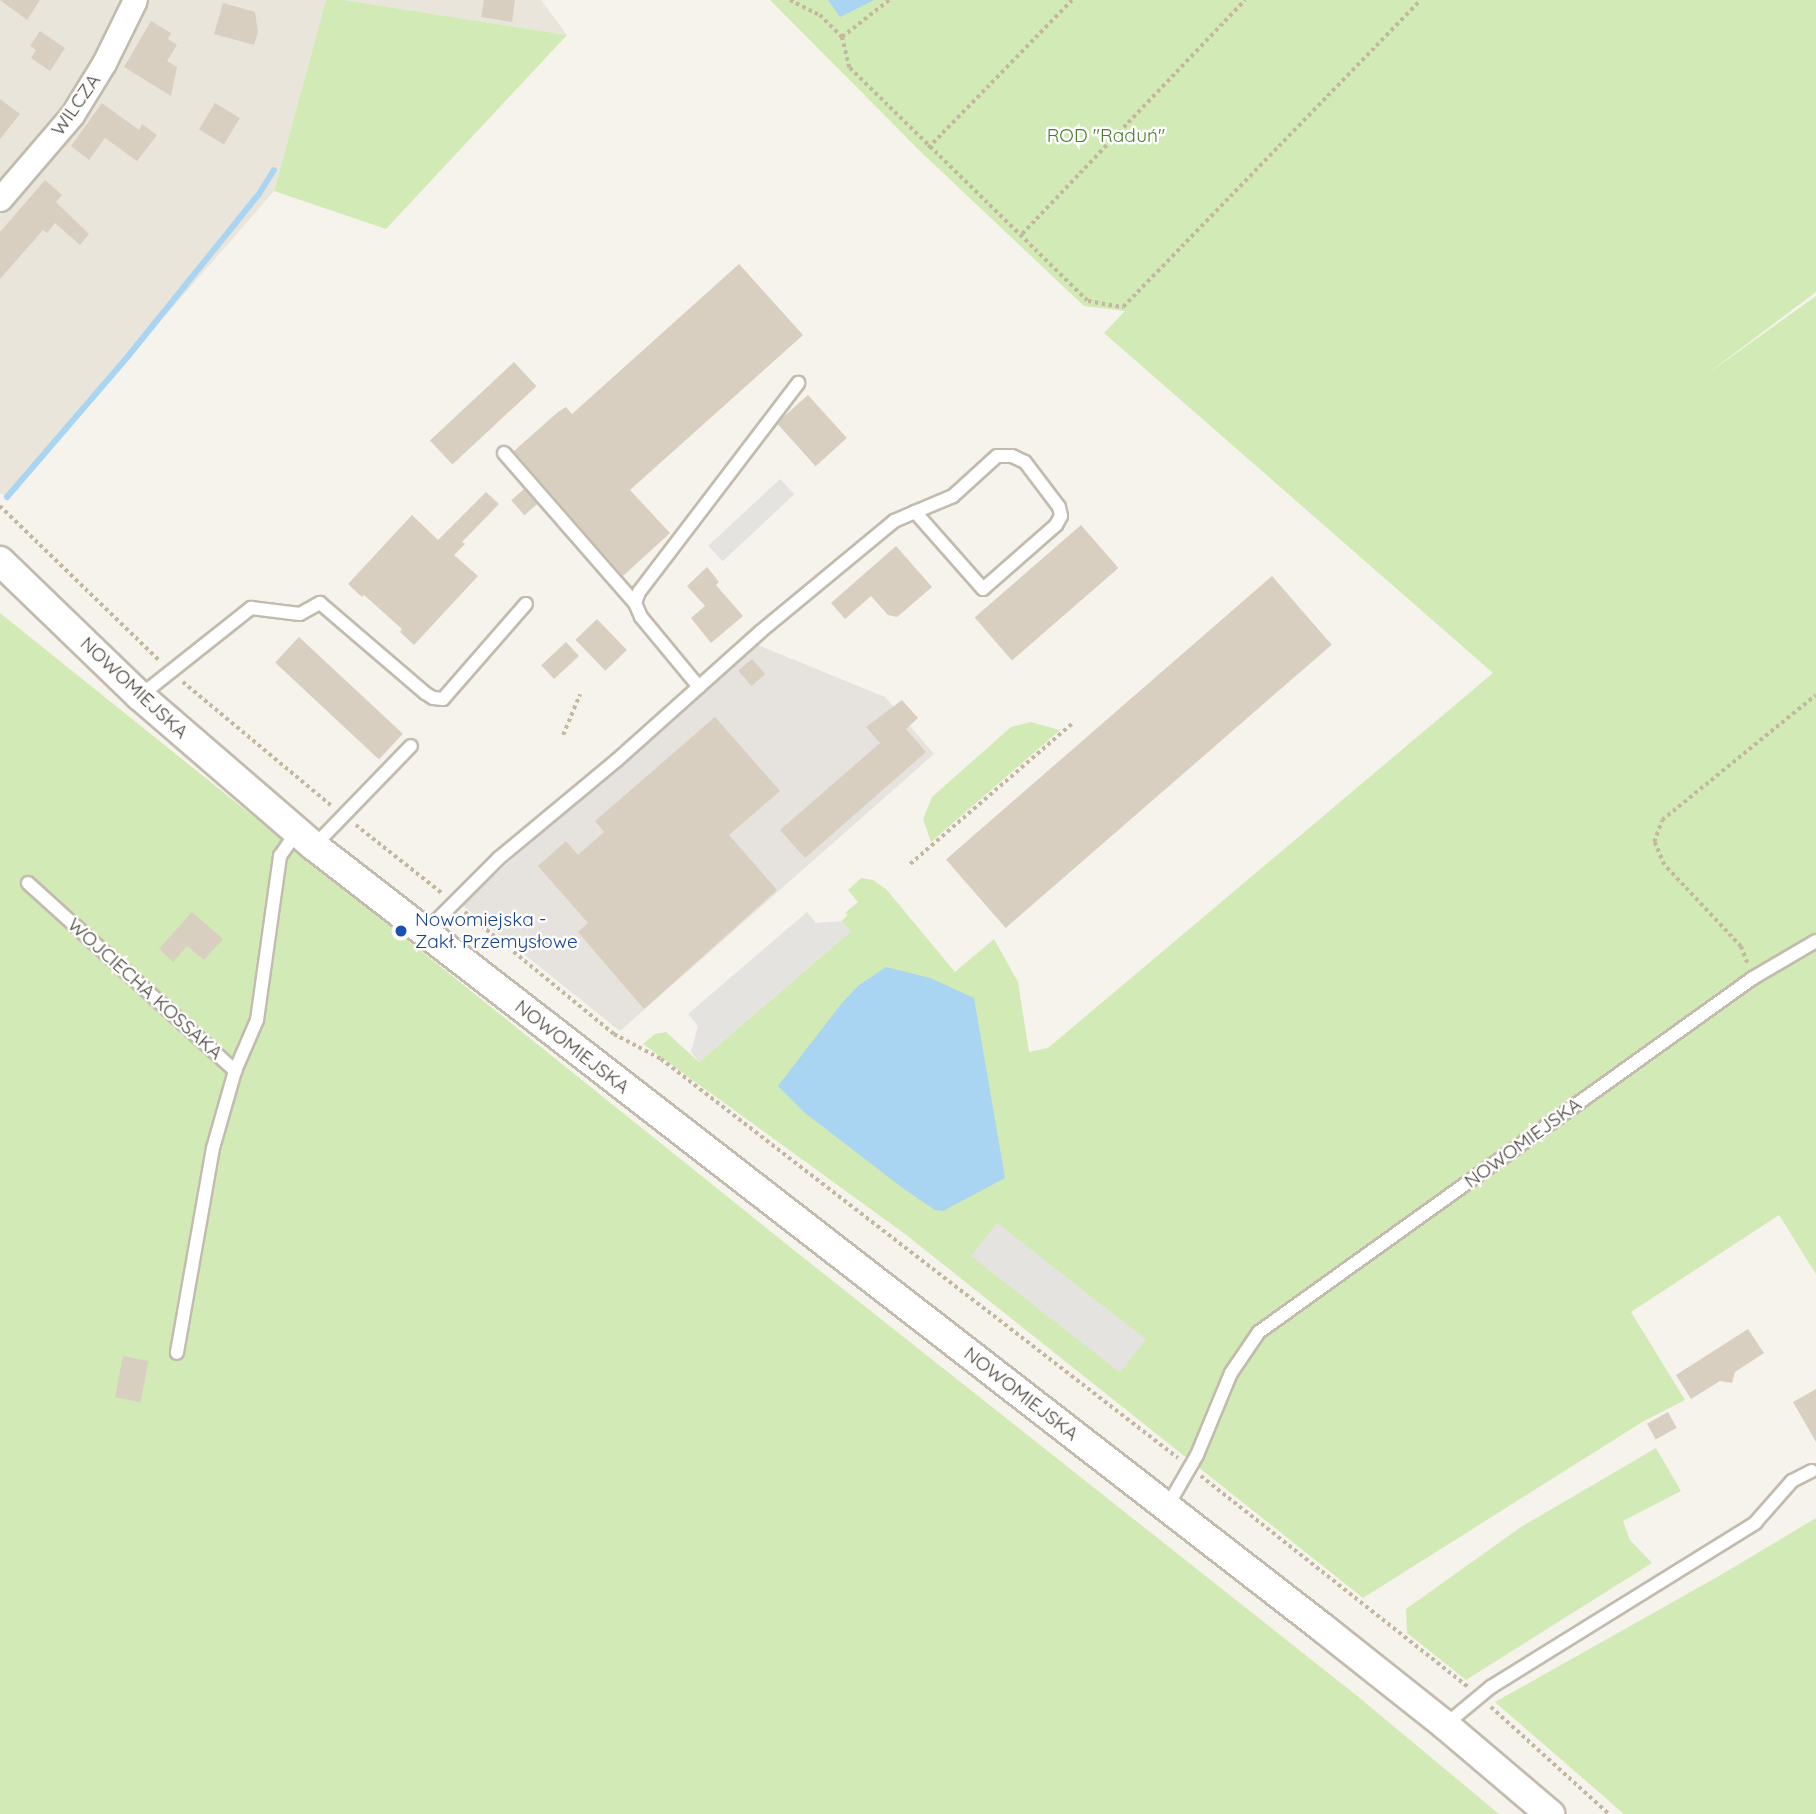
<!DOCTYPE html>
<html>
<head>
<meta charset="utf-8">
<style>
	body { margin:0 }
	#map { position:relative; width:1816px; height:1814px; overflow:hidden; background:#f6f3ec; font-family:Quicksand,sans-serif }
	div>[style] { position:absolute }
	.residential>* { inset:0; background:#eae5da }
	.industrial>* { inset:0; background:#e6e2dd }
	.green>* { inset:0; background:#d2eab5 }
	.parking>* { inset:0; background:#e5e3e0; transform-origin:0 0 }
	.water>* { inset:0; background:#a9d4f2 }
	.stream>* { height:6px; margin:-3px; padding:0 3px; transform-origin:3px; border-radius:3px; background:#a9d4f2 }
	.building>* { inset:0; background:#d8cfc1; transform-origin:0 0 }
	.path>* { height:3.5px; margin-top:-1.75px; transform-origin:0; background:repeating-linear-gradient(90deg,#c4b79f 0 3.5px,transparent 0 7px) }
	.roads { filter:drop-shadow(2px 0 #c2bbae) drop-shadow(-2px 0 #c2bbae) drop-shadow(0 2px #c2bbae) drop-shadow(0 -2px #c2bbae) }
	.service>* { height:12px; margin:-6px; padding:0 6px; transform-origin:6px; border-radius:6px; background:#fff }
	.minor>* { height:23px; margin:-11.5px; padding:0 11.5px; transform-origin:11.5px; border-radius:11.5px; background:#fff }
	.tertiary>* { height:28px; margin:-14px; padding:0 14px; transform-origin:14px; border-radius:14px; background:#fff }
	.dots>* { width:19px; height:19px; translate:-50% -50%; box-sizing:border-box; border:4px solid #fff; border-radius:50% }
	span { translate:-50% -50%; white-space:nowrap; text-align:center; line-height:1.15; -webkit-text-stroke:5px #fff; paint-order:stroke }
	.street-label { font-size:19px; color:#4b4439 }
	.park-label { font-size:19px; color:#4a7f2a }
	.transit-label { font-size:19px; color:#164399 }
	.left { translate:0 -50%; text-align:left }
</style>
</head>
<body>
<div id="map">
	<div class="residential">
		<i style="clip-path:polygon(0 0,326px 0,274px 191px,7px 497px,0 493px)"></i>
		<i style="clip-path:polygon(344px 0,541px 0,567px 35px)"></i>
	</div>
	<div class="industrial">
		<i style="clip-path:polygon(758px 645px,885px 697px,934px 754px,620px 1031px,461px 904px)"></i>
	</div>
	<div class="green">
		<i style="clip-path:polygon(326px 0,344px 0,567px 35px,386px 229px,274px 191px)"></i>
		<i style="clip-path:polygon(770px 0,1816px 0,1816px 292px,1703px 377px,1816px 296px,1816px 1274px,1779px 1215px,1631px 1312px,1685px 1400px,1644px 1421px,1363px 1598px,905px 1234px,643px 1044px,655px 1034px,666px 1032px,699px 1062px,851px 931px,841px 921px,848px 915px,845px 913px,858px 902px,848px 890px,861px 878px,873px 880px,886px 889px,955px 972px,994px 939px,1018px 982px,1029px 1052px,1048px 1048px,1493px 673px,1104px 333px,1125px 311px,1084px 306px,923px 154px)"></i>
		<i style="clip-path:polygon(0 613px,800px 1255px,1356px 1695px,1499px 1814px,0 1814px)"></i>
		<i style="clip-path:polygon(1031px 722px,1060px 730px,931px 842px,923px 819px,932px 797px,1011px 727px)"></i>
		<i style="clip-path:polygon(1656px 1448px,1681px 1491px,1623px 1521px,1630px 1540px,1652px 1563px,1466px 1680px,1407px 1633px,1406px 1609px,1521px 1527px)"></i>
		<i style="clip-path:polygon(1816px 1518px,1816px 1814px,1624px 1814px,1495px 1702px,1719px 1576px)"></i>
	</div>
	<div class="parking">
		<i style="left:780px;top:479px;width:21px;height:98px;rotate:47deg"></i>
		<i style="clip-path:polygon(807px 912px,816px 923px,841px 921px,851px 931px,699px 1062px,691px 1052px,698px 1026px,688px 1014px)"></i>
		<i style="left:997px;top:1223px;width:189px;height:42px;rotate:38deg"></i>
	</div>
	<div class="water">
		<i style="clip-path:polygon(828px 0,874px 0,840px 17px)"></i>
		<i style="clip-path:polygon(886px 967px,930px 978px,974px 998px,1005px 1178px,943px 1211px,935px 1210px,904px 1189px,805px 1113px,778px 1086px,842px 1003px,859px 985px)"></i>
	</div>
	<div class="stream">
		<i style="left:7px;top:497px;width:187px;rotate:-49.3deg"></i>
		<i style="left:129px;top:355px;width:207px;rotate:-51.1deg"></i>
		<i style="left:259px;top:194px;width:28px;rotate:-58deg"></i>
	</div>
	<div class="building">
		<i style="clip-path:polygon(0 0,40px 0,27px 20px)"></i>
		<i style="clip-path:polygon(484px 0,515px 0,512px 22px,481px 17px)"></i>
		<i style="clip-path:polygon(223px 3px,255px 12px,258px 32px,254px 45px,214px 34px)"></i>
		<i style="clip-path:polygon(151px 21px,171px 33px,168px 39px,177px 45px,167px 61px,177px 67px,171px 96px,124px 67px)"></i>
		<i style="clip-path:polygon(40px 31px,65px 48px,50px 71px,31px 58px,36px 50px,30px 46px)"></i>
		<i style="clip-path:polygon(0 99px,20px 114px,0 139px)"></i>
		<i style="clip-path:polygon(102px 103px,139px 130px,142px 124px,157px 135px,137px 161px,105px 138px,89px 160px,71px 146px)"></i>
		<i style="left:215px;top:103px;width:29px;height:31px;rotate:31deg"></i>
		<i style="clip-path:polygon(45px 180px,62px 195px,56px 202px,89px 234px,80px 245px,55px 223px,47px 233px,43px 230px,0 279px,0 232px)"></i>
		<i style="clip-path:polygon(739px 264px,803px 335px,630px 490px,670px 533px,623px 576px,514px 451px,558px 412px,566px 407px,572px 414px)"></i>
		<i style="left:514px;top:362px;width:33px;height:115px;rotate:47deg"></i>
		<i style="left:808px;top:395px;width:58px;height:42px;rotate:48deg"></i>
		<i style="left:524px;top:489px;width:20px;height:17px;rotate:49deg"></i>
		<i style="clip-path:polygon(486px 492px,499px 504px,462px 542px,465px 544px,454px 555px,478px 576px,414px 645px,400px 632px,402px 629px,364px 595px,362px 597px,348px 584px,412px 515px,438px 540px)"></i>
		<i style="left:1081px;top:525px;width:57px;height:141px;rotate:49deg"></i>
		<i style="clip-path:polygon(896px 546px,932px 587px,897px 617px,888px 615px,871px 596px,845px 619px,831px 603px)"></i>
		<i style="clip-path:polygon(707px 567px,719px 582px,716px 585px,743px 616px,711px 643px,691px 618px,705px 606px,687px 586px)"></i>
		<i style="left:1272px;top:576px;width:91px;height:432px;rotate:49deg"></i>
		<i style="left:597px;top:619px;width:43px;height:30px;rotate:46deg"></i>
		<i style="left:299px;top:637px;width:142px;height:35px;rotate:43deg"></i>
		<i style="left:566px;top:642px;width:19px;height:34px;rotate:47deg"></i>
		<i style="left:752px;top:659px;width:20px;height:18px;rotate:49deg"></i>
		<i style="clip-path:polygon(902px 700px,918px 718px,906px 729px,926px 752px,805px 858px,780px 830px,880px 743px,866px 727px)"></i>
		<i style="clip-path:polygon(715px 717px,780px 791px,729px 835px,777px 890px,644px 1009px,578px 932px,588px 923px,538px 866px,566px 841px,578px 855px,604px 832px,595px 821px)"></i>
		<i style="clip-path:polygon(192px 912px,223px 939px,204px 960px,187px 946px,173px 962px,159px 949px)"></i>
		<i style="clip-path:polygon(1748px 1329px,1764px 1353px,1735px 1372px,1732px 1383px,1720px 1381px,1691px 1399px,1676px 1375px)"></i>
		<i style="left:123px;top:1356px;width:26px;height:42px;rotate:11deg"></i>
		<i style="clip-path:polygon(1816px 1389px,1816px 1442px,1793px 1402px)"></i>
		<i style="left:1668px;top:1412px;width:18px;height:24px;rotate:61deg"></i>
	</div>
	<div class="path">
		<i style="left:790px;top:0;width:34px;rotate:27deg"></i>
		<i style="left:820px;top:15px;width:31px;rotate:45deg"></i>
		<i style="left:842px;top:37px;width:32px;rotate:76deg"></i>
		<i style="left:850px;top:68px;width:333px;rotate:44.4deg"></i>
		<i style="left:1088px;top:301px;width:36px;rotate:10deg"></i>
		<i style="left:1123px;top:307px;width:427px;rotate:-45.9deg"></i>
		<i style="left:842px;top:37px;width:60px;rotate:-38.2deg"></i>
		<i style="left:928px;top:148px;width:206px;rotate:-45.8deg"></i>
		<i style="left:1022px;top:234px;width:323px;rotate:-46.4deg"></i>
		<i style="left:0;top:506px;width:221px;rotate:44.1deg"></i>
		<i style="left:183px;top:682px;width:195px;rotate:39.8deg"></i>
		<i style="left:563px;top:735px;width:44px;rotate:-67.5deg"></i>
		<i style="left:356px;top:825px;width:111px;rotate:38.4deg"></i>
		<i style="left:910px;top:864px;width:216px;rotate:-40.9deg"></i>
		<i style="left:465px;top:912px;width:193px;rotate:39.3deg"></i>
		<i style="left:614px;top:1034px;width:53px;rotate:28deg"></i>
		<i style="left:661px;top:1059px;width:653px;rotate:37.66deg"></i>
		<i style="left:1747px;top:963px;width:17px;rotate:-111deg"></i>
		<i style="left:1741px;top:947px;width:112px;rotate:-133.2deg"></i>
		<i style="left:1664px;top:865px;width:25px;rotate:-113deg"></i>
		<i style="left:1654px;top:842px;width:23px;rotate:-70deg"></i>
		<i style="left:1662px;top:820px;width:198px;rotate:-39.1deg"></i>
		<i style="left:1201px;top:1476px;width:342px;rotate:38.3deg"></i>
		<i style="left:1491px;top:1707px;width:159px;rotate:42.2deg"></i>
	</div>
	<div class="roads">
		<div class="service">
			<i style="left:504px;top:453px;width:199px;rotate:48.9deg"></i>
			<i style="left:699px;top:687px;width:91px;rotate:-129.6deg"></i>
			<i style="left:641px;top:617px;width:15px;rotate:-113deg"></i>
			<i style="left:635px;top:603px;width:12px;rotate:-70deg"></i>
			<i style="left:639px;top:592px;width:263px;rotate:-52.7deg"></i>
			<i style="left:140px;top:696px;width:142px;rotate:-38.4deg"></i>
			<i style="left:251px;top:608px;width:49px;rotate:7deg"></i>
			<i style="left:300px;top:614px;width:23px;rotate:-29deg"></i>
			<i style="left:320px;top:603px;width:138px;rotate:40.6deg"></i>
			<i style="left:425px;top:693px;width:9px;rotate:32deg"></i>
			<i style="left:433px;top:698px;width:10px;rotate:6deg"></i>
			<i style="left:443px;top:699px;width:126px;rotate:-48.9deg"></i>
			<i style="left:314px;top:846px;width:139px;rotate:-45.9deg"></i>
			<i style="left:28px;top:883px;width:280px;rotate:42.2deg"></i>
			<i style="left:235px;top:1071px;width:80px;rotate:105.9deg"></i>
			<i style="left:213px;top:1148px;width:208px;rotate:100deg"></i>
			<i style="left:425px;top:932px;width:105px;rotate:-45deg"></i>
			<i style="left:499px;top:858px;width:153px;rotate:-39.7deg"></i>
			<i style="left:617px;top:760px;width:192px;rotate:-41.8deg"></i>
			<i style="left:760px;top:632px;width:174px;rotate:-39.6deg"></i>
			<i style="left:894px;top:521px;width:23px;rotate:-23deg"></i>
			<i style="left:915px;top:512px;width:41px;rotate:-22.8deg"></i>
			<i style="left:953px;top:496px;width:59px;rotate:-42.3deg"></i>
			<i style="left:997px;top:456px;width:15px"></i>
			<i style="left:1012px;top:456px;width:14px;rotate:25deg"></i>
			<i style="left:1025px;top:462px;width:56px;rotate:52.9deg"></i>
			<i style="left:1059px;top:507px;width:9px;rotate:77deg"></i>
			<i style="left:1061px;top:516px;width:10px;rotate:119deg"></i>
			<i style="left:1056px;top:525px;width:97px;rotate:138.8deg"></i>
			<i style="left:983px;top:589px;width:103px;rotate:-131.4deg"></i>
			<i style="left:235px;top:1071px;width:56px;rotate:-66.7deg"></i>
			<i style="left:257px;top:1020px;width:166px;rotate:-82deg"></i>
			<i style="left:280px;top:856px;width:29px;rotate:-55deg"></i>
			<i style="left:1167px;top:1507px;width:60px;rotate:-60deg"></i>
			<i style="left:1197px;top:1455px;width:89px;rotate:-67.5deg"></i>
			<i style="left:1231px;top:1373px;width:50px;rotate:-55.7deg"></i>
			<i style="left:1259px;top:1332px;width:608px;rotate:-35.63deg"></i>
			<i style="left:1753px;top:978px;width:73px;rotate:-30.4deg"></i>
			<i style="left:1445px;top:1725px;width:60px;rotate:-39.6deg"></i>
			<i style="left:1491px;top:1687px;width:311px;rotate:-31.8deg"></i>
			<i style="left:1755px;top:1523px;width:56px;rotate:-48.6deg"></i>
			<i style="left:1792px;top:1481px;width:22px;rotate:-27deg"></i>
		</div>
		<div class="minor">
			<i style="left:0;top:199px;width:111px;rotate:-49.4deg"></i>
			<i style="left:72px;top:115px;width:61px;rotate:-58.4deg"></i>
			<i style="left:104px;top:63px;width:70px;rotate:-63.8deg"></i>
		</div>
		<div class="tertiary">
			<i style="left:0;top:561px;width:194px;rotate:44deg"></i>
			<i style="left:140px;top:696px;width:230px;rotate:40.8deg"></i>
			<i style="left:314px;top:846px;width:1278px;rotate:37.78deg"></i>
			<i style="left:1324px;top:1629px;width:154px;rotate:38.4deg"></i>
			<i style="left:1445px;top:1725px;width:138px;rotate:40.3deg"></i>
		</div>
	</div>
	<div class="dots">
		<i style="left:401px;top:931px;background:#1a4fb4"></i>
	</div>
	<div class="street-label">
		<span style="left:76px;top:105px;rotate:-55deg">WILCZA</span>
		<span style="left:134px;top:688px;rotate:43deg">NOWOMIEJSKA</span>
		<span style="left:145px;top:989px;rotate:42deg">WOJCIECHA KOSSAKA</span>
		<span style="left:572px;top:1047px;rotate:38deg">NOWOMIEJSKA</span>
		<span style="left:1523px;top:1143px;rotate:-36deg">NOWOMIEJSKA</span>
		<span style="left:1021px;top:1394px;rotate:38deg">NOWOMIEJSKA</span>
	</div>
	<div class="park-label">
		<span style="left:1106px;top:136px">ROD "Raduń"</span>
	</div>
	<div class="transit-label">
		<span class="left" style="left:415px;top:931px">Nowomiejska -<br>Zakł. Przemysłowe</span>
	</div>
</div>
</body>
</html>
